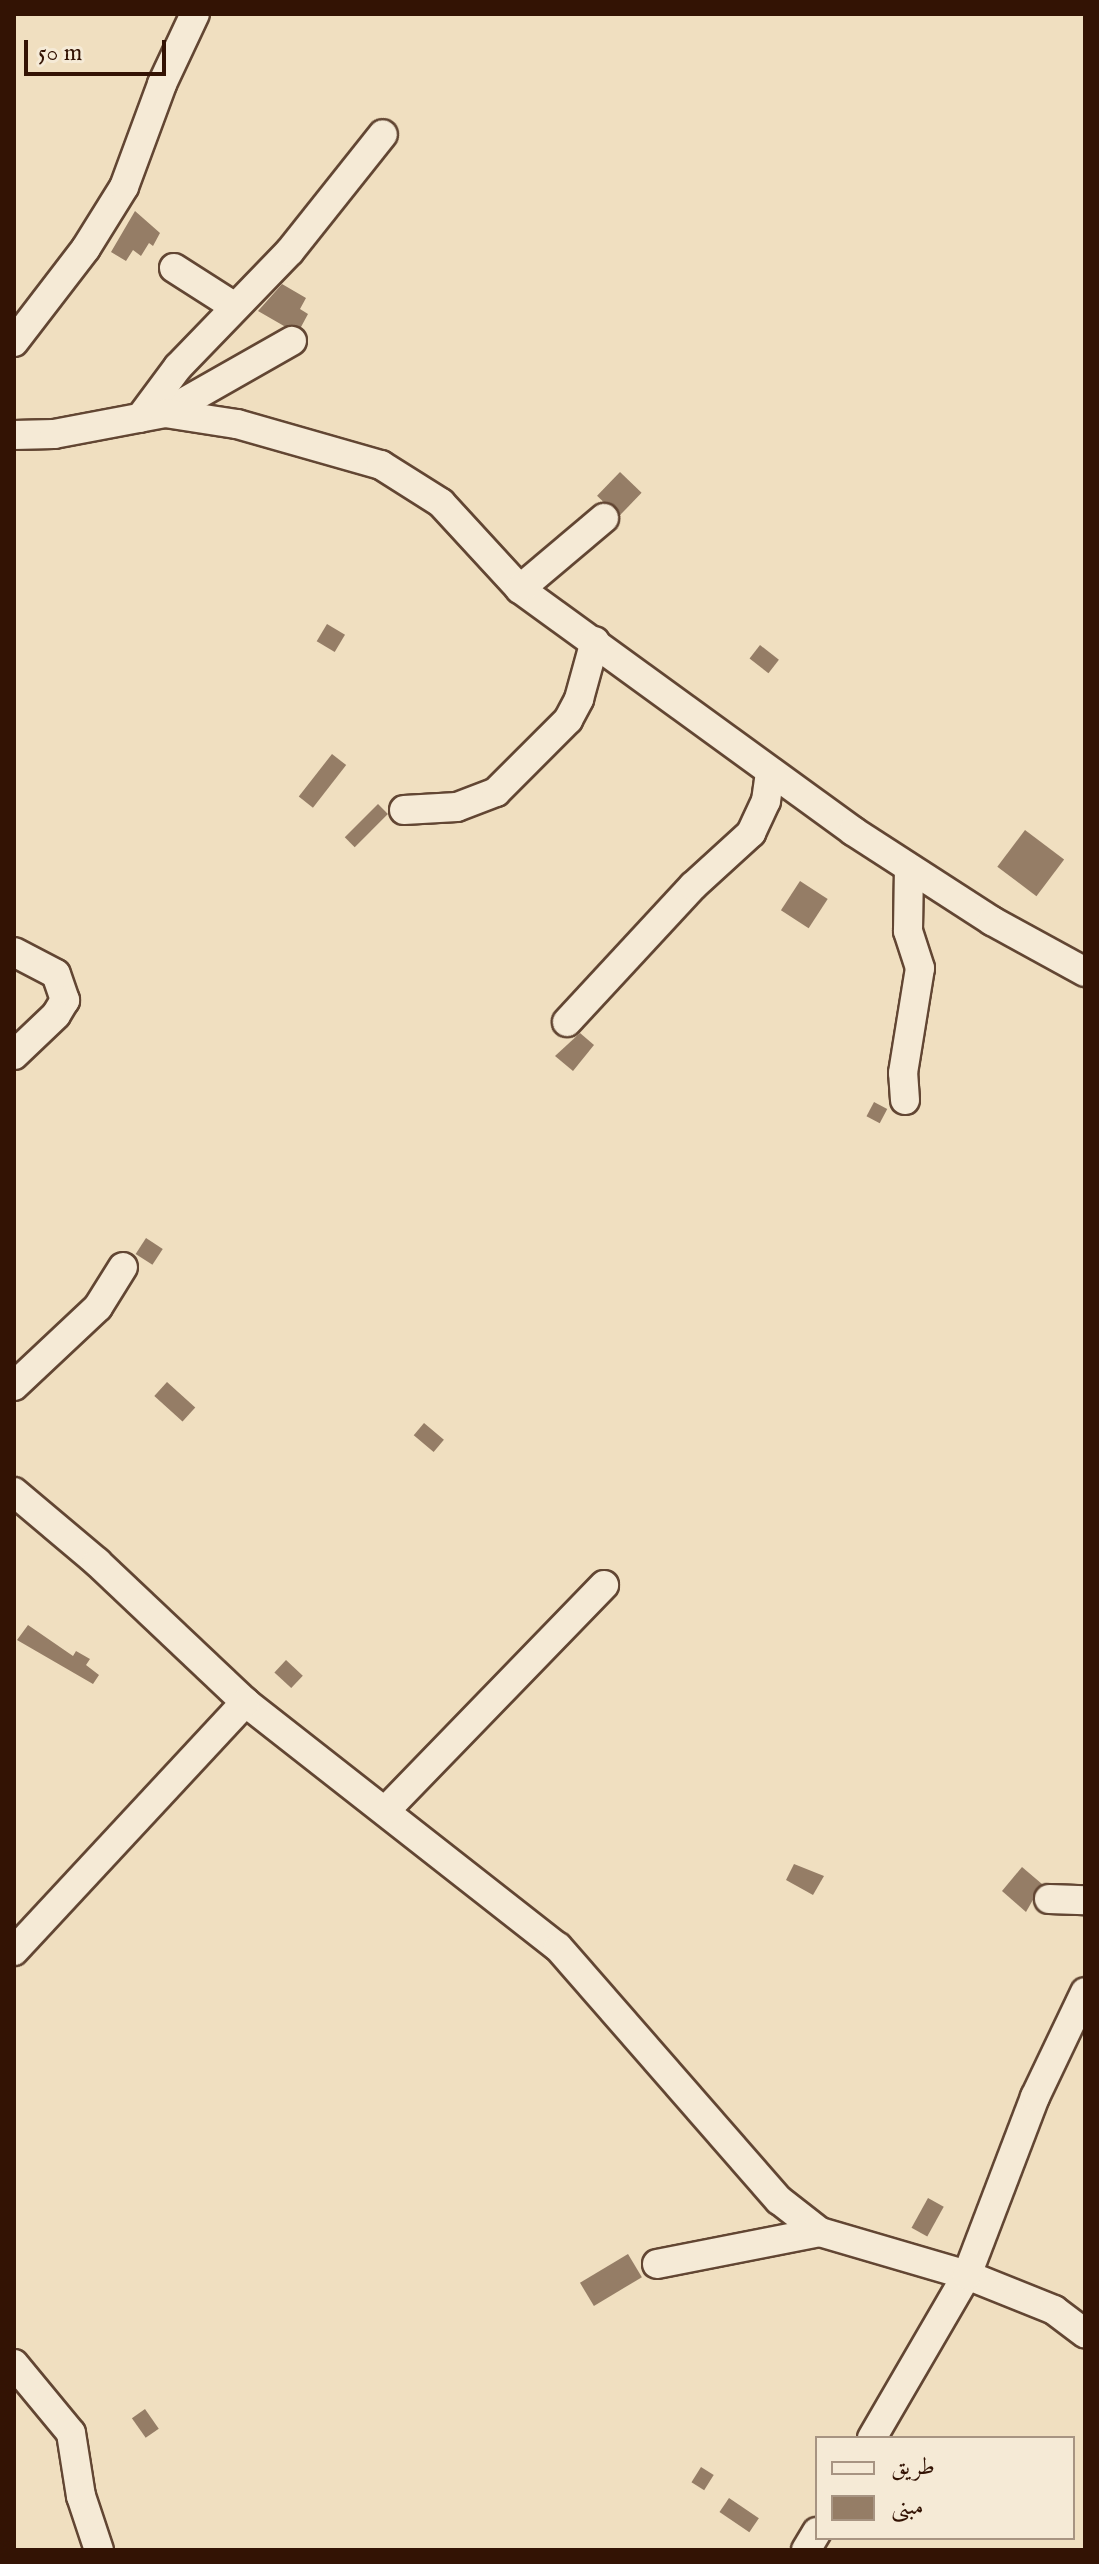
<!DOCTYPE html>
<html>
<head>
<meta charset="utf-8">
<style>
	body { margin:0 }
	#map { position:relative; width:1099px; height:2564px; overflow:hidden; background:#f0dfc0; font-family:"IM FELL English",Amiri,serif }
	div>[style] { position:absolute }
	.building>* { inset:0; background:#957d66; transform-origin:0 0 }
	.roads { filter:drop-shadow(2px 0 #624633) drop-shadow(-2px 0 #624633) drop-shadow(0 2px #624633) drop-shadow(0 -2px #624633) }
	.minor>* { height:28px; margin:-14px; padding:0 14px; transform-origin:14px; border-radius:14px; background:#f5ead6 }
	span { translate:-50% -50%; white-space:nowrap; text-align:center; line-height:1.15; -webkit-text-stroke:8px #f5ead6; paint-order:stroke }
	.frame { position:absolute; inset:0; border:16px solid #331304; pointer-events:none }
	.legend { position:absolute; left:815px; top:2436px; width:260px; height:104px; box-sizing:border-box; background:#f5ead6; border:2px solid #a79482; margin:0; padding:10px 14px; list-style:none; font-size:24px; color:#331304 }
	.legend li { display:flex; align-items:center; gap:16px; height:40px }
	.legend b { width:40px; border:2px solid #a79482 }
	.scale { position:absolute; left:24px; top:40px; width:142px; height:36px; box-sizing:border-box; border:4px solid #331304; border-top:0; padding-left:10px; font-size:24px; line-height:28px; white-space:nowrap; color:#331304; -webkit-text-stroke:6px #f5ead6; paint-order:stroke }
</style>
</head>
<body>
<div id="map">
	<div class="building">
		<i style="clip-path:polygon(135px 211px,160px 233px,153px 246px,149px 243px,141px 256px,133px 250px,126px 261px,111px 252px)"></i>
		<i style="clip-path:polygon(282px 284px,306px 298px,300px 309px,308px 314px,301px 327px,284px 326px,258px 311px)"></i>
		<i style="left:620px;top:472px;width:30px;height:33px;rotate:44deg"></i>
		<i style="left:327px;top:624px;width:21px;height:20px;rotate:31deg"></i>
		<i style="left:760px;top:645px;width:24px;height:17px;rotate:38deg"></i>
		<i style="left:332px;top:754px;width:18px;height:54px;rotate:38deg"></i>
		<i style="left:378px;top:804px;width:14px;height:47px;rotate:45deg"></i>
		<i style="left:1025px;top:830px;width:49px;height:46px;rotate:37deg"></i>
		<i style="left:800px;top:881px;width:33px;height:35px;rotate:33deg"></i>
		<i style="clip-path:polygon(580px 1033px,594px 1045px,573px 1071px,555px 1056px)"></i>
		<i style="left:874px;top:1102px;width:15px;height:16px;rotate:28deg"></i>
		<i style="left:146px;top:1238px;width:20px;height:19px;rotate:33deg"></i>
		<i style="left:167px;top:1382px;width:38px;height:19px;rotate:42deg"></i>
		<i style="left:424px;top:1423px;width:26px;height:16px;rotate:40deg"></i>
		<i style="clip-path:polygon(28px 1625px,73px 1656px,76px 1651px,90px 1659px,86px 1665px,99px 1675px,93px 1684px,17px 1640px)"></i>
		<i style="left:286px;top:1660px;width:23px;height:17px;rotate:43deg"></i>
		<i style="clip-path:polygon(794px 1864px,824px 1876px,813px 1895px,786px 1880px)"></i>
		<i style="clip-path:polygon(1022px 1867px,1042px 1884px,1026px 1912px,1002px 1891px)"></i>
		<i style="left:928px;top:2198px;width:18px;height:34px;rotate:29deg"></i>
		<i style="left:628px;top:2254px;width:27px;height:56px;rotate:59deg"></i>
		<i style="left:145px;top:2409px;width:24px;height:16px;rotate:55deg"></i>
		<i style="left:701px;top:2467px;width:15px;height:18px;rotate:32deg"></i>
		<i style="left:729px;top:2498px;width:36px;height:17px;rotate:34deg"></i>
	</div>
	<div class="roads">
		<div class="minor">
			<i style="left:174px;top:268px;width:72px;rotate:32.6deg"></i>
			<i style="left:14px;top:342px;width:118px;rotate:-52.5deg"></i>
			<i style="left:86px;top:248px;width:72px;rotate:-58.1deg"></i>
			<i style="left:124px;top:187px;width:110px;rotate:-69.7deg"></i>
			<i style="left:162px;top:84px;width:77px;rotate:-64.8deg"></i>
			<i style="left:165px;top:413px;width:146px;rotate:-29.6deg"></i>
			<i style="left:140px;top:418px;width:64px;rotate:-53.3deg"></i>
			<i style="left:178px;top:367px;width:161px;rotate:-46deg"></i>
			<i style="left:290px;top:251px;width:149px;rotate:-51.5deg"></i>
			<i style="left:14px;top:435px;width:40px;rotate:-1.4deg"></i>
			<i style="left:54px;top:434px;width:113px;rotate:-10.7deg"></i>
			<i style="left:165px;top:413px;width:73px;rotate:8.7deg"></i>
			<i style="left:237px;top:424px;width:150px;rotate:15.9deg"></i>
			<i style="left:381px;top:465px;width:71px;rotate:32.3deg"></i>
			<i style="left:441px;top:503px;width:117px;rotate:47.4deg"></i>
			<i style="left:520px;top:589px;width:412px;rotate:36deg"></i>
			<i style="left:853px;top:831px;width:166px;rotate:32.9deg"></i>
			<i style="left:992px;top:921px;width:106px;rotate:28.7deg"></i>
			<i style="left:520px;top:589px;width:110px;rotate:-40.2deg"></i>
			<i style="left:404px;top:810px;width:53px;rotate:-3.2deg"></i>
			<i style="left:457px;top:807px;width:42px;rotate:-21deg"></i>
			<i style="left:496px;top:792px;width:102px;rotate:-45deg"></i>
			<i style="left:568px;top:720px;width:24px;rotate:-62deg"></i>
			<i style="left:579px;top:699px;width:60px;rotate:-74.6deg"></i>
			<i style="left:14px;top:952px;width:47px;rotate:27.6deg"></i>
			<i style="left:56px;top:974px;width:28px;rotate:71deg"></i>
			<i style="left:65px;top:1000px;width:17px;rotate:121deg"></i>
			<i style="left:56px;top:1015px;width:58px;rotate:136.4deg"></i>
			<i style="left:567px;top:1022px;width:185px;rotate:-47.2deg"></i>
			<i style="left:693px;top:886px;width:79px;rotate:-42.4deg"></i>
			<i style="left:751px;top:833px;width:35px;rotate:-65deg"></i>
			<i style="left:766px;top:801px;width:30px;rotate:-82deg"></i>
			<i style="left:905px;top:1100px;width:27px;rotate:-94deg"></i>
			<i style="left:903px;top:1073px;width:106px;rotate:-80.8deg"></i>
			<i style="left:920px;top:968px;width:39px;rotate:-108deg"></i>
			<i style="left:908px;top:931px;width:63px;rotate:-89.1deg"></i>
			<i style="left:14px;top:1386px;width:115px;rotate:-43.2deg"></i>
			<i style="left:98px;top:1307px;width:47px;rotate:-58deg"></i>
			<i style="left:14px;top:1492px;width:109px;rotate:40.1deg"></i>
			<i style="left:97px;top:1562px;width:204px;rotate:43.4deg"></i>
			<i style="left:245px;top:1702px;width:397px;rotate:38.1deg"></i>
			<i style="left:558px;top:1947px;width:336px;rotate:48.9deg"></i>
			<i style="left:779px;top:2200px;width:52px;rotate:38deg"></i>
			<i style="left:820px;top:2232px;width:153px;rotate:16.3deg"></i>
			<i style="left:967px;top:2275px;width:94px;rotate:21.9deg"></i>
			<i style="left:1054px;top:2310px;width:39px;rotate:37deg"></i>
			<i style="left:387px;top:1809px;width:312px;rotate:-45.9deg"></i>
			<i style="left:1049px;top:1899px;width:36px;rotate:2deg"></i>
			<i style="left:14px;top:1951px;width:340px;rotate:-47.1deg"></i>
			<i style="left:657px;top:2264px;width:166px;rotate:-11.1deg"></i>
			<i style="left:14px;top:2364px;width:89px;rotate:50.4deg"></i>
			<i style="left:71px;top:2433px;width:64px;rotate:81deg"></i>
			<i style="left:81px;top:2496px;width:57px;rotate:71.6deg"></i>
			<i style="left:872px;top:2438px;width:189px;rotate:-59.8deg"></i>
			<i style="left:967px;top:2275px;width:191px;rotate:-69.1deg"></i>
			<i style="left:1035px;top:2097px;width:116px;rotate:-64.5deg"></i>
			<i style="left:806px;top:2550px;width:21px;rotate:-59deg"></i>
		</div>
	</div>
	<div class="frame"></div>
	<ul class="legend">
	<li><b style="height:10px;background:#f5ead6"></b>طريق</li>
	<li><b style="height:22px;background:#957d66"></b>مبنى</li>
	</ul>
	<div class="scale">50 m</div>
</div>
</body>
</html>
